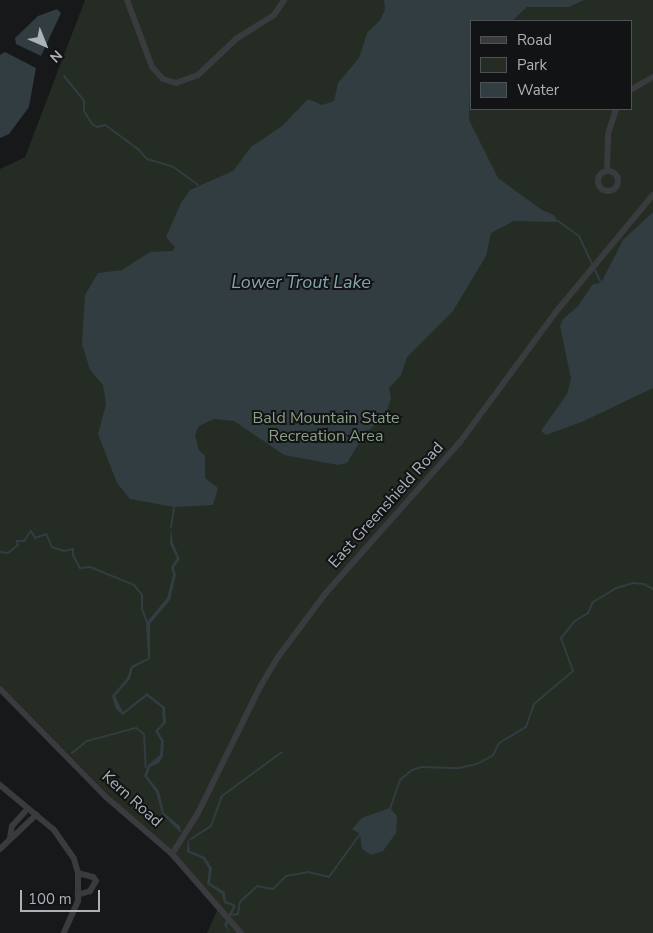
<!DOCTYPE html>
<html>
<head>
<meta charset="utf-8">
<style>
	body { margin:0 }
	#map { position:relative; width:653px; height:933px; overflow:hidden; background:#171819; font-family:"Nunito Sans",sans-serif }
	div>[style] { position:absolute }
	.green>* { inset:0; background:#242c24 }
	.water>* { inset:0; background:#313d41 }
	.stream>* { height:2px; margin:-1px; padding:0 1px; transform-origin:1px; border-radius:1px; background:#313d41 }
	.street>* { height:6px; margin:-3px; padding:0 3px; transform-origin:3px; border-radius:3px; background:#393b3e }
	.street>.ring { margin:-3px; padding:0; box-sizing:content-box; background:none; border:6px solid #393b3e; border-radius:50% }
	span { translate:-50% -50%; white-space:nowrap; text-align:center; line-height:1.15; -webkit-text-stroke:4px #121314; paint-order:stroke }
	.park-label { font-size:16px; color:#89a184 }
	.street-label { font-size:16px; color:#abb2b8 }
	.water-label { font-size:18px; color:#85a5af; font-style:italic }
	.legend { position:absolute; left:470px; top:20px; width:162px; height:90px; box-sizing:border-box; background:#121314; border:1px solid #4f5356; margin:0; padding:6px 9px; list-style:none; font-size:15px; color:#abb2b8 }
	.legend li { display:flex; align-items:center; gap:10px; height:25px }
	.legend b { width:25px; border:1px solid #4f5356 }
	.north { position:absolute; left:20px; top:20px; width:50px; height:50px; -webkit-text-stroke:4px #121314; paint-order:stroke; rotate:136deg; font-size:14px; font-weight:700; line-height:20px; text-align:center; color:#abb2b8 }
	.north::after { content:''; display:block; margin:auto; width:18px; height:22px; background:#abb2b8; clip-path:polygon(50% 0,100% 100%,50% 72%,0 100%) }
	.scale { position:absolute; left:20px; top:890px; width:80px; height:22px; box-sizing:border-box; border:2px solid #abb2b8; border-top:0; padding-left:6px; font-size:15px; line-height:18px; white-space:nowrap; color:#abb2b8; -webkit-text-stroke:4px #121314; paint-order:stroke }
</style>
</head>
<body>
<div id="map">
	<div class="green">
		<i style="clip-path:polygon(evenodd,85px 0,653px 0,653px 933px,207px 933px,219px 906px,0 685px,0 169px,25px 157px,85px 0,472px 21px,632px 21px,632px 109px,472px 109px,472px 21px)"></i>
	</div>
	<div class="water">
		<i style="clip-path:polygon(384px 0,584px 0,569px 7px,527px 7px,512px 21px,472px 21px,469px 120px,498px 178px,542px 210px,554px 215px,558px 222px,514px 221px,491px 233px,486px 256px,453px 311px,407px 357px,401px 375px,389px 388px,391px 398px,386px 414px,364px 435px,347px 463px,338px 465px,284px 455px,234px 421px,214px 419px,199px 426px,195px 435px,199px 450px,205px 456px,205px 478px,218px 488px,213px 505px,174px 507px,130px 499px,117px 483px,98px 434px,106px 404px,103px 385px,90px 370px,82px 344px,85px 295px,98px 273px,122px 270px,150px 252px,173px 251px,175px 247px,166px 237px,181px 203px,190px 190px,233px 171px,251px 147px,282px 126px,308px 99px,322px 105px,334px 101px,338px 83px,359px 58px,367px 33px,380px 20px,385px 10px)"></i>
		<i style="clip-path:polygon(57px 9px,61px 13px,41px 56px,16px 44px,15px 38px,38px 16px)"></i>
		<i style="clip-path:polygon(5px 52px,36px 68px,29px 107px,9px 134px,0 138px,0 55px)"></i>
		<i style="clip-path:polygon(653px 212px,653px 388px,584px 421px,546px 435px,541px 431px,567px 394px,571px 379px,560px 326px,563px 319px,578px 306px,593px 284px,601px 283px,623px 240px)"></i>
		<i style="clip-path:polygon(171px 527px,173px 543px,180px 559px,174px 568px,176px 575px,170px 600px,150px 624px,150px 659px,133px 668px,130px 679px,115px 696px,123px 712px,147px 693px,165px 707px,166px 723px,158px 731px,164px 741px,163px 756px,159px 763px,150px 767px,147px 776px,159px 791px,164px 813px,180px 826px,181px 833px,162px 814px,156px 792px,144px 776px,148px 765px,160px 755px,161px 741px,155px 731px,163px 722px,162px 708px,147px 696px,123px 715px,116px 709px,112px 696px,127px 678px,131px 666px,148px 658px,146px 623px,167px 598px,173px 575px,171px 567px,177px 558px,170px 544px)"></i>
		<i style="clip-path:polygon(390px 808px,397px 816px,396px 833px,383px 851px,371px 855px,362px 849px,360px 834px,352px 829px,362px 818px)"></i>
		<i style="clip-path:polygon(188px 837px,190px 851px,205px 857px,212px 868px,210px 883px,225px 892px,226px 901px,236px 905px,227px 926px,230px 933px,224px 925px,233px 906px,224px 903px,222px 894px,207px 884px,209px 869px,203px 859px,187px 852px)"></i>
	</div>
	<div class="stream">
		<i style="left:64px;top:76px;width:32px;rotate:51deg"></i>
		<i style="left:84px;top:101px;width:10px;rotate:90deg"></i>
		<i style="left:84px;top:111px;width:15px;rotate:58deg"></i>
		<i style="left:92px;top:124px;width:6px;rotate:31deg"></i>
		<i style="left:97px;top:127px;width:8px;rotate:-14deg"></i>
		<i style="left:105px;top:125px;width:41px;rotate:36deg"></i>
		<i style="left:138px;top:149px;width:13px;rotate:48deg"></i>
		<i style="left:147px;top:159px;width:26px;rotate:16deg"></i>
		<i style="left:172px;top:166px;width:32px;rotate:36deg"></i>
		<i style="left:558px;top:221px;width:26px;rotate:36deg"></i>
		<i style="left:579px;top:236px;width:54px;rotate:64.9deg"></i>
		<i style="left:171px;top:527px;width:20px;rotate:-81deg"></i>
		<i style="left:0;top:552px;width:8px;rotate:7deg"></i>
		<i style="left:8px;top:553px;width:13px;rotate:-39deg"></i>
		<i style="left:18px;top:545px;width:4px;rotate:-104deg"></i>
		<i style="left:17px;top:541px;width:7px"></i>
		<i style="left:24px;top:541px;width:12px;rotate:-55deg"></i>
		<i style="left:31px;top:531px;width:8px;rotate:60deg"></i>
		<i style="left:35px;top:538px;width:12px;rotate:-20deg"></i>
		<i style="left:46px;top:534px;width:14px;rotate:65deg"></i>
		<i style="left:52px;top:547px;width:13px;rotate:18deg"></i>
		<i style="left:64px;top:551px;width:9px;rotate:-13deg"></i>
		<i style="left:73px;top:549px;width:6px;rotate:90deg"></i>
		<i style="left:73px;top:555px;width:15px;rotate:62deg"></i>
		<i style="left:80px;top:568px;width:10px;rotate:-6deg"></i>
		<i style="left:90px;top:567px;width:48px;rotate:22.2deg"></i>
		<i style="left:134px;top:585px;width:13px;rotate:51deg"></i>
		<i style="left:142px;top:595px;width:14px;rotate:90deg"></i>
		<i style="left:142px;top:609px;width:14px;rotate:69deg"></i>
		<i style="left:72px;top:753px;width:19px;rotate:-39deg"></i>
		<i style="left:87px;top:741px;width:51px;rotate:-14.9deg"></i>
		<i style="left:136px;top:728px;width:10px;rotate:37deg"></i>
		<i style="left:144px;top:734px;width:33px;rotate:87deg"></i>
		<i style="left:390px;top:809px;width:31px;rotate:-71deg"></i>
		<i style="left:400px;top:780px;width:16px;rotate:-40deg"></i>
		<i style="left:412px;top:770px;width:9px;rotate:-18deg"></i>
		<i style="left:421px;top:767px;width:38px;rotate:2deg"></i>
		<i style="left:459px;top:768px;width:18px;rotate:-13deg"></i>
		<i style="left:477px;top:764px;width:18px;rotate:-29deg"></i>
		<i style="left:493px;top:755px;width:13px;rotate:-63deg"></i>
		<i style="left:499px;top:743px;width:31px;rotate:-31deg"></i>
		<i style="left:526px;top:727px;width:24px;rotate:-71deg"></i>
		<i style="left:534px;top:704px;width:51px;rotate:-40.2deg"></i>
		<i style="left:573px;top:671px;width:35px;rotate:-110deg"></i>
		<i style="left:561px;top:638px;width:22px;rotate:-51deg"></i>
		<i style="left:575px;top:621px;width:15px;rotate:-32deg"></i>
		<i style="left:588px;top:613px;width:12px;rotate:-66deg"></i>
		<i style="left:593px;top:602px;width:27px;rotate:-31deg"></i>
		<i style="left:616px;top:588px;width:18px;rotate:-16deg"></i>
		<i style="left:633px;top:583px;width:11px;rotate:5deg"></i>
		<i style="left:644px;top:584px;width:10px;rotate:29deg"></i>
		<i style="left:191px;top:839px;width:24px;rotate:-33deg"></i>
		<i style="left:211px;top:826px;width:32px;rotate:-70deg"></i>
		<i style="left:222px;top:796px;width:74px;rotate:-36.3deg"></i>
		<i style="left:233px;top:915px;width:5px;rotate:-11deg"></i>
		<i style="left:238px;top:914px;width:12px;rotate:-81deg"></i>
		<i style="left:240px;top:902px;width:23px;rotate:-43deg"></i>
		<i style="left:257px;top:886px;width:16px;rotate:11deg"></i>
		<i style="left:273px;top:889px;width:18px;rotate:-45deg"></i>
		<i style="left:286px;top:876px;width:22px;rotate:-10deg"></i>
		<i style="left:308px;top:872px;width:22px;rotate:13deg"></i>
		<i style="left:329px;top:877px;width:53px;rotate:-54.2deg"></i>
	</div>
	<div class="street">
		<i style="left:127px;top:0;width:72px;rotate:69.5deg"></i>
		<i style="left:152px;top:67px;width:16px;rotate:47deg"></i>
		<i style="left:163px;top:79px;width:14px;rotate:17deg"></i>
		<i style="left:176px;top:83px;width:23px;rotate:-20deg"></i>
		<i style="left:198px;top:75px;width:52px;rotate:-43.5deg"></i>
		<i style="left:236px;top:39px;width:45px;rotate:-32.3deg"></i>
		<i style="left:274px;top:15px;width:18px;rotate:-56deg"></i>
		<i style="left:632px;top:89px;width:24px;rotate:-30deg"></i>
		<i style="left:607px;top:169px;width:35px;rotate:-88deg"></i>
		<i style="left:608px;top:134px;width:26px;rotate:-72deg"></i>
		<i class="ring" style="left:598px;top:171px;width:14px;height:14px"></i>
		<i style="left:0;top:689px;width:151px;rotate:45.5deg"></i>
		<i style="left:106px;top:797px;width:87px;rotate:40.8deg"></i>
		<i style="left:172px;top:854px;width:105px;rotate:48.9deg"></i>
		<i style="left:0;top:785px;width:70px;rotate:39.8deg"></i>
		<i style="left:54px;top:830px;width:35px;rotate:55deg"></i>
		<i style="left:74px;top:859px;width:15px;rotate:74deg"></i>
		<i style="left:78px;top:873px;width:28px;rotate:90deg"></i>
		<i style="left:78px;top:901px;width:35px;rotate:114deg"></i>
		<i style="left:10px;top:838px;width:12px;rotate:-81deg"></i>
		<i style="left:12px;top:826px;width:24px;rotate:-48deg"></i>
		<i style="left:0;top:849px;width:50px;rotate:-43.4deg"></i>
		<i style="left:172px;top:854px;width:49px;rotate:-57.6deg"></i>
		<i style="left:198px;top:813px;width:140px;rotate:-63.8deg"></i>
		<i style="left:260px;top:687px;width:35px;rotate:-59deg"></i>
		<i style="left:278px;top:657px;width:79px;rotate:-53.3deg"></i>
		<i style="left:325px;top:594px;width:203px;rotate:-48.4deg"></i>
		<i style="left:460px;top:442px;width:160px;rotate:-53.6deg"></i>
		<i style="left:555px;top:313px;width:153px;rotate:-50.3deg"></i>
		<i style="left:78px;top:873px;width:16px;rotate:15deg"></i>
		<i style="left:93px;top:877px;width:5px;rotate:53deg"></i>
		<i style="left:96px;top:881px;width:12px;rotate:121deg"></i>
		<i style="left:90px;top:891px;width:13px;rotate:162deg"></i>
	</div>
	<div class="park-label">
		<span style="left:326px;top:427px">Bald Mountain State<br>Recreation Area</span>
	</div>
	<div class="street-label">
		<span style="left:386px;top:505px;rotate:-48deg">East Greenshield Road</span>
		<span style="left:132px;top:799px;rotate:42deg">Kern Road</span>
	</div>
	<div class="water-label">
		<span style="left:301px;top:282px">Lower Trout Lake</span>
	</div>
	<ul class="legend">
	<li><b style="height:6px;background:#393b3e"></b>Road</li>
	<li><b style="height:14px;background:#242c24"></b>Park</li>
	<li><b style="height:14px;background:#313d41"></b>Water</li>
	</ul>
	<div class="north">N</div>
	<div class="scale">100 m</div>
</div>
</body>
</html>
